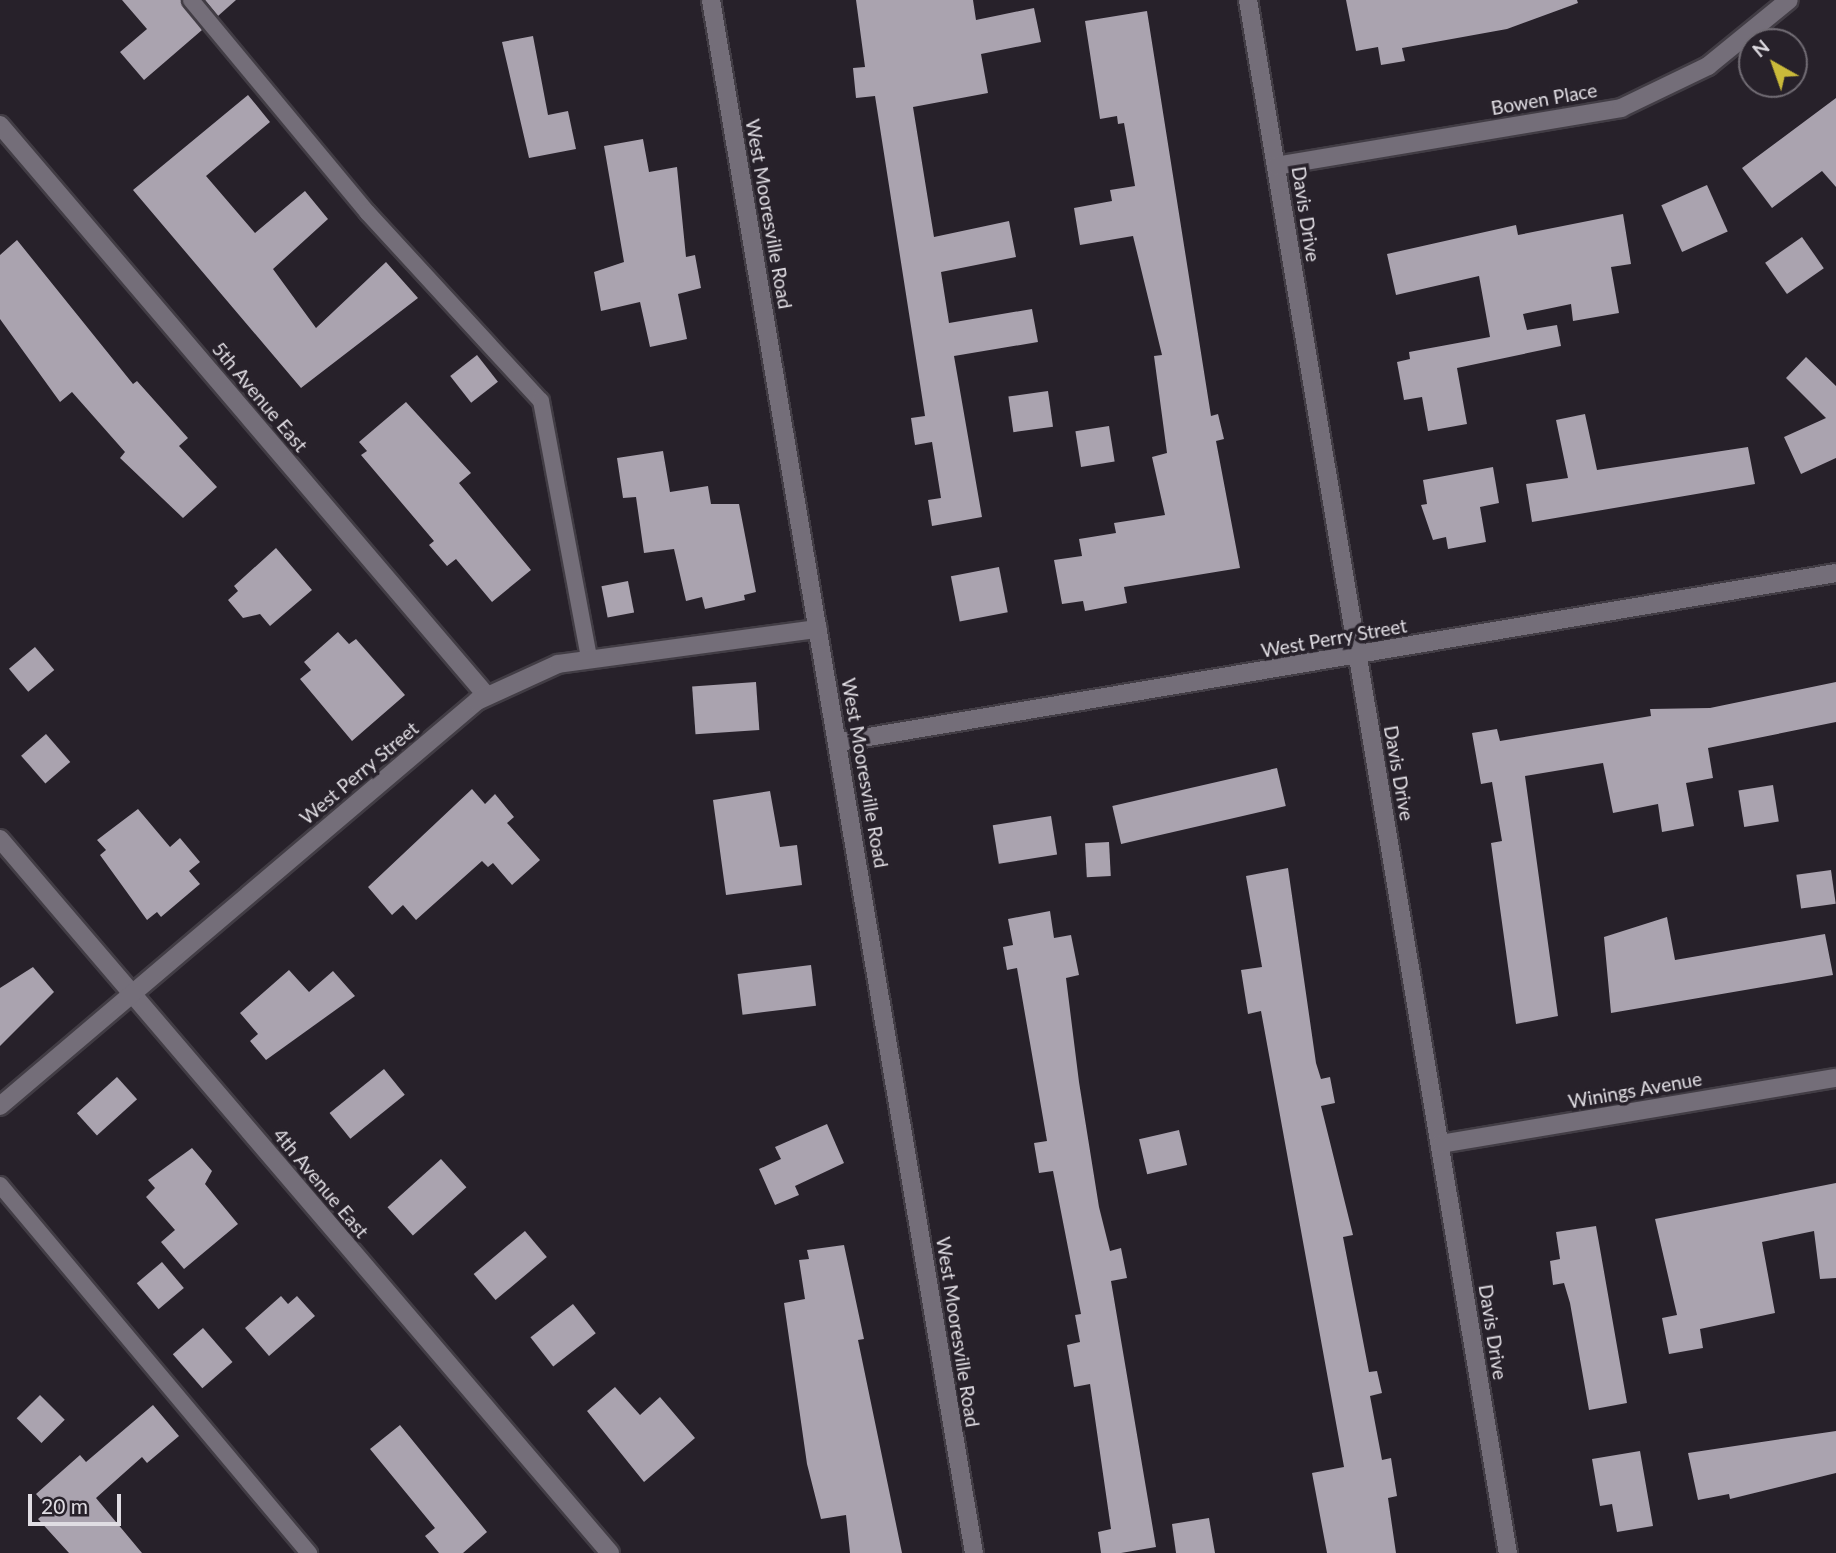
<!DOCTYPE html>
<html>
<head>
<meta charset="utf-8">
<style>
	body { margin:0 }
	#map { position:relative; width:1836px; height:1553px; overflow:hidden; background:#27212a; font-family:Lato,sans-serif }
	div>[style] { position:absolute }
	.building>* { inset:0; background:#aaa3af; transform-origin:0 0 }
	.roads { filter:drop-shadow(2px 0 #423d45) drop-shadow(-2px 0 #423d45) drop-shadow(0 2px #423d45) drop-shadow(0 -2px #423d45) }
	.lane>* { height:16px; margin:-8px; padding:0 8px; transform-origin:8px; border-radius:8px; background:#746e79 }
	.street>* { height:18px; margin:-9px; padding:0 9px; transform-origin:9px; border-radius:9px; background:#746e79 }
	.secondary>* { height:18px; margin:-9px; padding:0 9px; transform-origin:9px; border-radius:9px; background:#746e79 }
	span { translate:-50% -50%; white-space:nowrap; text-align:center; line-height:1.15; -webkit-text-stroke:7px #27212a; paint-order:stroke }
	.street-label { font-size:19px; color:#e0dde3 }
	.north { position:absolute; left:1738px; top:28px; width:70px; height:70px; box-sizing:border-box; background:#27212a; border:2px solid #716c74; border-radius:50%; rotate:320deg; font-size:19px; font-weight:700; line-height:28px; text-align:center; color:#e0dde3 }
	.north::after { content:''; display:block; margin:auto; width:24px; height:32px; background:#caba3a; clip-path:polygon(50% 0,100% 100%,50% 72%,0 100%) }
	.scale { position:absolute; left:28px; top:1494px; width:93px; height:32px; box-sizing:border-box; border:4px solid #e0dde3; border-top:0; padding-left:9px; font-size:21px; line-height:24px; white-space:nowrap; color:#e0dde3; -webkit-text-stroke:5px #27212a; paint-order:stroke }
</style>
</head>
<body>
<div id="map">
	<div class="building">
		<i style="clip-path:polygon(122px 0,181px 0,202px 30px,144px 80px,120px 52px,147px 29px)"></i>
		<i style="clip-path:polygon(205px 0,236px 0,218px 16px)"></i>
		<i style="clip-path:polygon(856px 0,973px 0,976px 20px,1034px 8px,1041px 42px,981px 54px,988px 93px,913px 107px,934px 237px,1009px 221px,1016px 257px,941px 272px,949px 323px,1032px 309px,1038px 342px,954px 356px,982px 517px,932px 526px,928px 500px,941px 498px,932px 442px,915px 445px,911px 418px,925px 416px,875px 96px,856px 98px,853px 68px,865px 67px)"></i>
		<i style="clip-path:polygon(1346px 0,1577px 0,1578px 3px,1507px 29px,1402px 48px,1405px 61px,1381px 65px,1378px 47px,1356px 51px)"></i>
		<i style="clip-path:polygon(1147px 11px,1211px 416px,1218px 414px,1224px 439px,1216px 441px,1240px 568px,1124px 587px,1127px 603px,1085px 611px,1083px 601px,1062px 604px,1054px 560px,1082px 556px,1079px 539px,1116px 533px,1114px 523px,1165px 515px,1152px 457px,1167px 453px,1154px 356px,1162px 355px,1133px 236px,1080px 245px,1074px 208px,1112px 201px,1110px 190px,1135px 186px,1124px 123px,1118px 124px,1117px 116px,1100px 119px,1085px 21px)"></i>
		<i style="clip-path:polygon(533px 36px,548px 115px,568px 111px,576px 149px,529px 158px,502px 42px)"></i>
		<i style="clip-path:polygon(248px 95px,270px 122px,206px 176px,255px 233px,305px 191px,328px 219px,273px 269px,316px 328px,386px 262px,418px 298px,301px 388px,133px 190px)"></i>
		<i style="clip-path:polygon(1836px 98px,1836px 187px,1822px 171px,1772px 208px,1742px 168px)"></i>
		<i style="clip-path:polygon(643px 139px,649px 172px,677px 167px,686px 257px,695px 255px,701px 288px,678px 294px,687px 339px,650px 347px,640px 302px,601px 311px,594px 272px,624px 262px,604px 146px)"></i>
		<i style="left:1707px;top:185px;width:51px;height:50px;rotate:66deg"></i>
		<i style="clip-path:polygon(1623px 214px,1631px 264px,1611px 267px,1619px 313px,1573px 321px,1571px 304px,1523px 314px,1527px 330px,1557px 325px,1561px 346px,1457px 368px,1467px 424px,1428px 431px,1422px 397px,1404px 400px,1397px 362px,1410px 359px,1409px 352px,1490px 337px,1479px 276px,1396px 295px,1387px 254px,1516px 225px,1518px 235px)"></i>
		<i style="left:1802px;top:237px;width:38px;height:45px;rotate:55deg"></i>
		<i style="clip-path:polygon(17px 240px,133px 384px,137px 381px,188px 438px,179px 446px,217px 487px,183px 518px,120px 458px,125px 452px,72px 392px,60px 402px,0 319px,0 255px)"></i>
		<i style="left:477px;top:355px;width:34px;height:34px;rotate:52deg"></i>
		<i style="clip-path:polygon(1806px 357px,1836px 386px,1836px 458px,1801px 474px,1784px 437px,1826px 418px,1786px 378px)"></i>
		<i style="left:1048px;top:391px;width:36px;height:40px;rotate:82deg"></i>
		<i style="clip-path:polygon(406px 402px,471px 473px,459px 483px,531px 570px,492px 602px,456px 559px,447px 566px,429px 545px,434px 541px,361px 455px,367px 451px,359px 442px)"></i>
		<i style="clip-path:polygon(1585px 414px,1597px 470px,1748px 447px,1755px 484px,1532px 522px,1526px 484px,1568px 478px,1556px 420px)"></i>
		<i style="left:1109px;top:426px;width:36px;height:34px;rotate:81deg"></i>
		<i style="clip-path:polygon(663px 451px,670px 492px,708px 486px,711px 504px,739px 504px,756px 592px,744px 595px,745px 600px,705px 609px,702px 597px,686px 601px,674px 549px,644px 553px,636px 497px,623px 498px,617px 458px)"></i>
		<i style="clip-path:polygon(1493px 467px,1499px 503px,1480px 507px,1486px 542px,1448px 549px,1446px 537px,1433px 540px,1421px 505px,1427px 504px,1423px 480px)"></i>
		<i style="clip-path:polygon(276px 548px,312px 590px,270px 626px,260px 614px,243px 618px,228px 600px,238px 591px,234px 586px)"></i>
		<i style="left:999px;top:567px;width:46px;height:49px;rotate:79deg"></i>
		<i style="left:628px;top:581px;width:32px;height:27px;rotate:79deg"></i>
		<i style="clip-path:polygon(338px 632px,349px 644px,356px 639px,405px 695px,352px 741px,300px 679px,311px 670px,304px 662px)"></i>
		<i style="left:35px;top:647px;width:30px;height:34px;rotate:50deg"></i>
		<i style="left:756px;top:682px;width:48px;height:64px;rotate:86deg"></i>
		<i style="clip-path:polygon(1836px 682px,1836px 722px,1708px 748px,1713px 778px,1686px 783px,1694px 826px,1662px 832px,1658px 804px,1613px 813px,1603px 763px,1525px 776px,1558px 1016px,1516px 1024px,1491px 843px,1502px 841px,1492px 782px,1481px 784px,1472px 733px,1497px 729px,1500px 741px,1651px 716px,1650px 709px,1710px 708px)"></i>
		<i style="left:46px;top:734px;width:37px;height:33px;rotate:49deg"></i>
		<i style="left:1277px;top:768px;width:39px;height:169px;rotate:77deg"></i>
		<i style="left:1773px;top:785px;width:37px;height:35px;rotate:81deg"></i>
		<i style="clip-path:polygon(472px 789px,485px 804px,495px 794px,514px 817px,507px 823px,540px 860px,512px 885px,493px 863px,488px 867px,482px 861px,416px 920px,403px 905px,392px 915px,368px 887px)"></i>
		<i style="clip-path:polygon(770px 791px,780px 847px,797px 845px,802px 885px,726px 895px,713px 800px)"></i>
		<i style="clip-path:polygon(138px 809px,170px 847px,180px 838px,200px 862px,189px 871px,200px 884px,161px 917px,157px 912px,147px 920px,100px 855px,106px 850px,97px 840px)"></i>
		<i style="left:1051px;top:816px;width:39px;height:59px;rotate:81deg"></i>
		<i style="left:1109px;top:842px;width:34px;height:24px;rotate:87deg"></i>
		<i style="clip-path:polygon(1288px 868px,1316px 1063px,1321px 1079px,1330px 1077px,1335px 1103px,1321px 1106px,1353px 1235px,1343px 1237px,1369px 1372px,1377px 1371px,1382px 1393px,1370px 1396px,1382px 1460px,1391px 1458px,1397px 1496px,1388px 1498px,1396px 1553px,1327px 1553px,1312px 1473px,1344px 1467px,1261px 1011px,1248px 1014px,1241px 970px,1262px 967px,1246px 876px)"></i>
		<i style="left:1831px;top:870px;width:34px;height:35px;rotate:82deg"></i>
		<i style="clip-path:polygon(1050px 911px,1054px 938px,1071px 935px,1079px 975px,1066px 978px,1079px 1082px,1099px 1207px,1110px 1251px,1121px 1248px,1127px 1278px,1111px 1281px,1156px 1547px,1121px 1553px,1101px 1553px,1098px 1532px,1111px 1529px,1090px 1384px,1074px 1387px,1067px 1345px,1080px 1342px,1075px 1315px,1081px 1314px,1053px 1171px,1039px 1173px,1034px 1143px,1047px 1141px,1017px 968px,1007px 970px,1003px 947px,1013px 945px,1008px 919px)"></i>
		<i style="clip-path:polygon(1667px 917px,1675px 960px,1825px 934px,1833px 975px,1611px 1013px,1604px 937px)"></i>
		<i style="left:811px;top:965px;width:41px;height:74px;rotate:83deg"></i>
		<i style="clip-path:polygon(33px 967px,54px 992px,0 1046px,0 988px)"></i>
		<i style="clip-path:polygon(289px 970px,309px 992px,333px 971px,355px 996px,266px 1060px,250px 1041px,258px 1034px,240px 1013px)"></i>
		<i style="left:384px;top:1069px;width:33px;height:70px;rotate:51deg"></i>
		<i style="left:117px;top:1077px;width:30px;height:54px;rotate:48deg"></i>
		<i style="clip-path:polygon(827px 1124px,844px 1163px,795px 1186px,799px 1195px,775px 1205px,759px 1169px,781px 1159px,775px 1147px)"></i>
		<i style="left:1179px;top:1130px;width:36px;height:41px;rotate:77deg"></i>
		<i style="clip-path:polygon(192px 1148px,212px 1171px,205px 1184px,238px 1224px,184px 1269px,161px 1242px,175px 1230px,146px 1197px,155px 1188px,148px 1180px)"></i>
		<i style="left:441px;top:1159px;width:38px;height:72px;rotate:48deg"></i>
		<i style="clip-path:polygon(1836px 1183px,1836px 1278px,1820px 1279px,1814px 1231px,1762px 1242px,1775px 1313px,1700px 1329px,1703px 1348px,1669px 1354px,1662px 1318px,1677px 1315px,1655px 1219px)"></i>
		<i style="clip-path:polygon(1596px 1226px,1627px 1403px,1589px 1410px,1570px 1303px,1564px 1283px,1553px 1285px,1550px 1261px,1560px 1259px,1556px 1232px)"></i>
		<i style="left:525px;top:1231px;width:34px;height:67px;rotate:50deg"></i>
		<i style="clip-path:polygon(844px 1245px,864px 1339px,858px 1340px,902px 1553px,850px 1553px,846px 1515px,821px 1519px,807px 1464px,784px 1303px,805px 1299px,799px 1260px,809px 1259px,807px 1250px)"></i>
		<i style="left:162px;top:1262px;width:34px;height:33px;rotate:50deg"></i>
		<i style="clip-path:polygon(281px 1296px,288px 1304px,297px 1296px,315px 1316px,269px 1356px,245px 1328px)"></i>
		<i style="left:573px;top:1304px;width:37px;height:54px;rotate:52deg"></i>
		<i style="left:203px;top:1328px;width:45px;height:40px;rotate:49deg"></i>
		<i style="clip-path:polygon(615px 1387px,640px 1415px,660px 1397px,695px 1438px,644px 1482px,587px 1411px)"></i>
		<i style="left:40px;top:1395px;width:35px;height:33px;rotate:45deg"></i>
		<i style="clip-path:polygon(153px 1405px,179px 1436px,147px 1463px,142px 1457px,96px 1498px,142px 1553px,69px 1553px,38px 1519px,49px 1509px,36px 1494px,80px 1455px,86px 1462px)"></i>
		<i style="clip-path:polygon(400px 1425px,487px 1532px,463px 1553px,439px 1553px,425px 1536px,435px 1528px,370px 1449px)"></i>
		<i style="clip-path:polygon(1836px 1431px,1836px 1473px,1730px 1499px,1729px 1494px,1698px 1500px,1688px 1453px)"></i>
		<i style="clip-path:polygon(1640px 1451px,1653px 1526px,1617px 1532px,1612px 1504px,1600px 1506px,1592px 1459px)"></i>
		<i style="clip-path:polygon(1209px 1518px,1215px 1553px,1176px 1553px,1172px 1524px)"></i>
	</div>
	<div class="roads">
		<div class="lane">
			<i style="left:191px;top:0;width:276px;rotate:50.3deg"></i>
			<i style="left:367px;top:212px;width:257px;rotate:47.4deg"></i>
			<i style="left:541px;top:401px;width:261px;rotate:79.4deg"></i>
			<i style="left:0;top:1185px;width:481px;rotate:50deg"></i>
		</div>
		<div class="street">
			<i style="left:1248px;top:0;width:1575px;rotate:80.5deg"></i>
			<i style="left:0;top:125px;width:750px;rotate:49.54deg"></i>
			<i style="left:1276px;top:166px;width:350px;rotate:-9.5deg"></i>
			<i style="left:1621px;top:108px;width:97px;rotate:-25.8deg"></i>
			<i style="left:1708px;top:66px;width:104px;rotate:-39.2deg"></i>
			<i style="left:839px;top:742px;width:1011px;rotate:-9.62deg"></i>
			<i style="left:0;top:839px;width:939px;rotate:49.49deg"></i>
			<i style="left:0;top:1106px;width:626px;rotate:-40.33deg"></i>
			<i style="left:477px;top:701px;width:89px;rotate:-24.6deg"></i>
			<i style="left:558px;top:664px;width:262px;rotate:-7.7deg"></i>
			<i style="left:1441px;top:1144px;width:400px;rotate:-9.5deg"></i>
		</div>
		<div class="secondary">
			<i style="left:711px;top:0;width:1575px;rotate:80.39deg"></i>
		</div>
	</div>
	<div class="street-label">
		<span style="left:1544px;top:99px;rotate:-10deg">Bowen Place</span>
		<span style="left:769px;top:214px;rotate:80deg">West Mooresville Road</span>
		<span style="left:1306px;top:214px;rotate:81deg">Davis Drive</span>
		<span style="left:260px;top:397px;rotate:50deg">5th Avenue East</span>
		<span style="left:1334px;top:638px;rotate:-10deg">West Perry Street</span>
		<span style="left:359px;top:773px;rotate:-40deg">West Perry Street</span>
		<span style="left:865px;top:773px;rotate:80deg">West Mooresville Road</span>
		<span style="left:1399px;top:773px;rotate:80deg">Davis Drive</span>
		<span style="left:1635px;top:1090px;rotate:-10deg">Winings Avenue</span>
		<span style="left:321px;top:1183px;rotate:50deg">4th Avenue East</span>
		<span style="left:958px;top:1332px;rotate:81deg">West Mooresville Road</span>
		<span style="left:1493px;top:1332px;rotate:81deg">Davis Drive</span>
	</div>
	<div class="north">N</div>
	<div class="scale">20 m</div>
</div>
</body>
</html>
